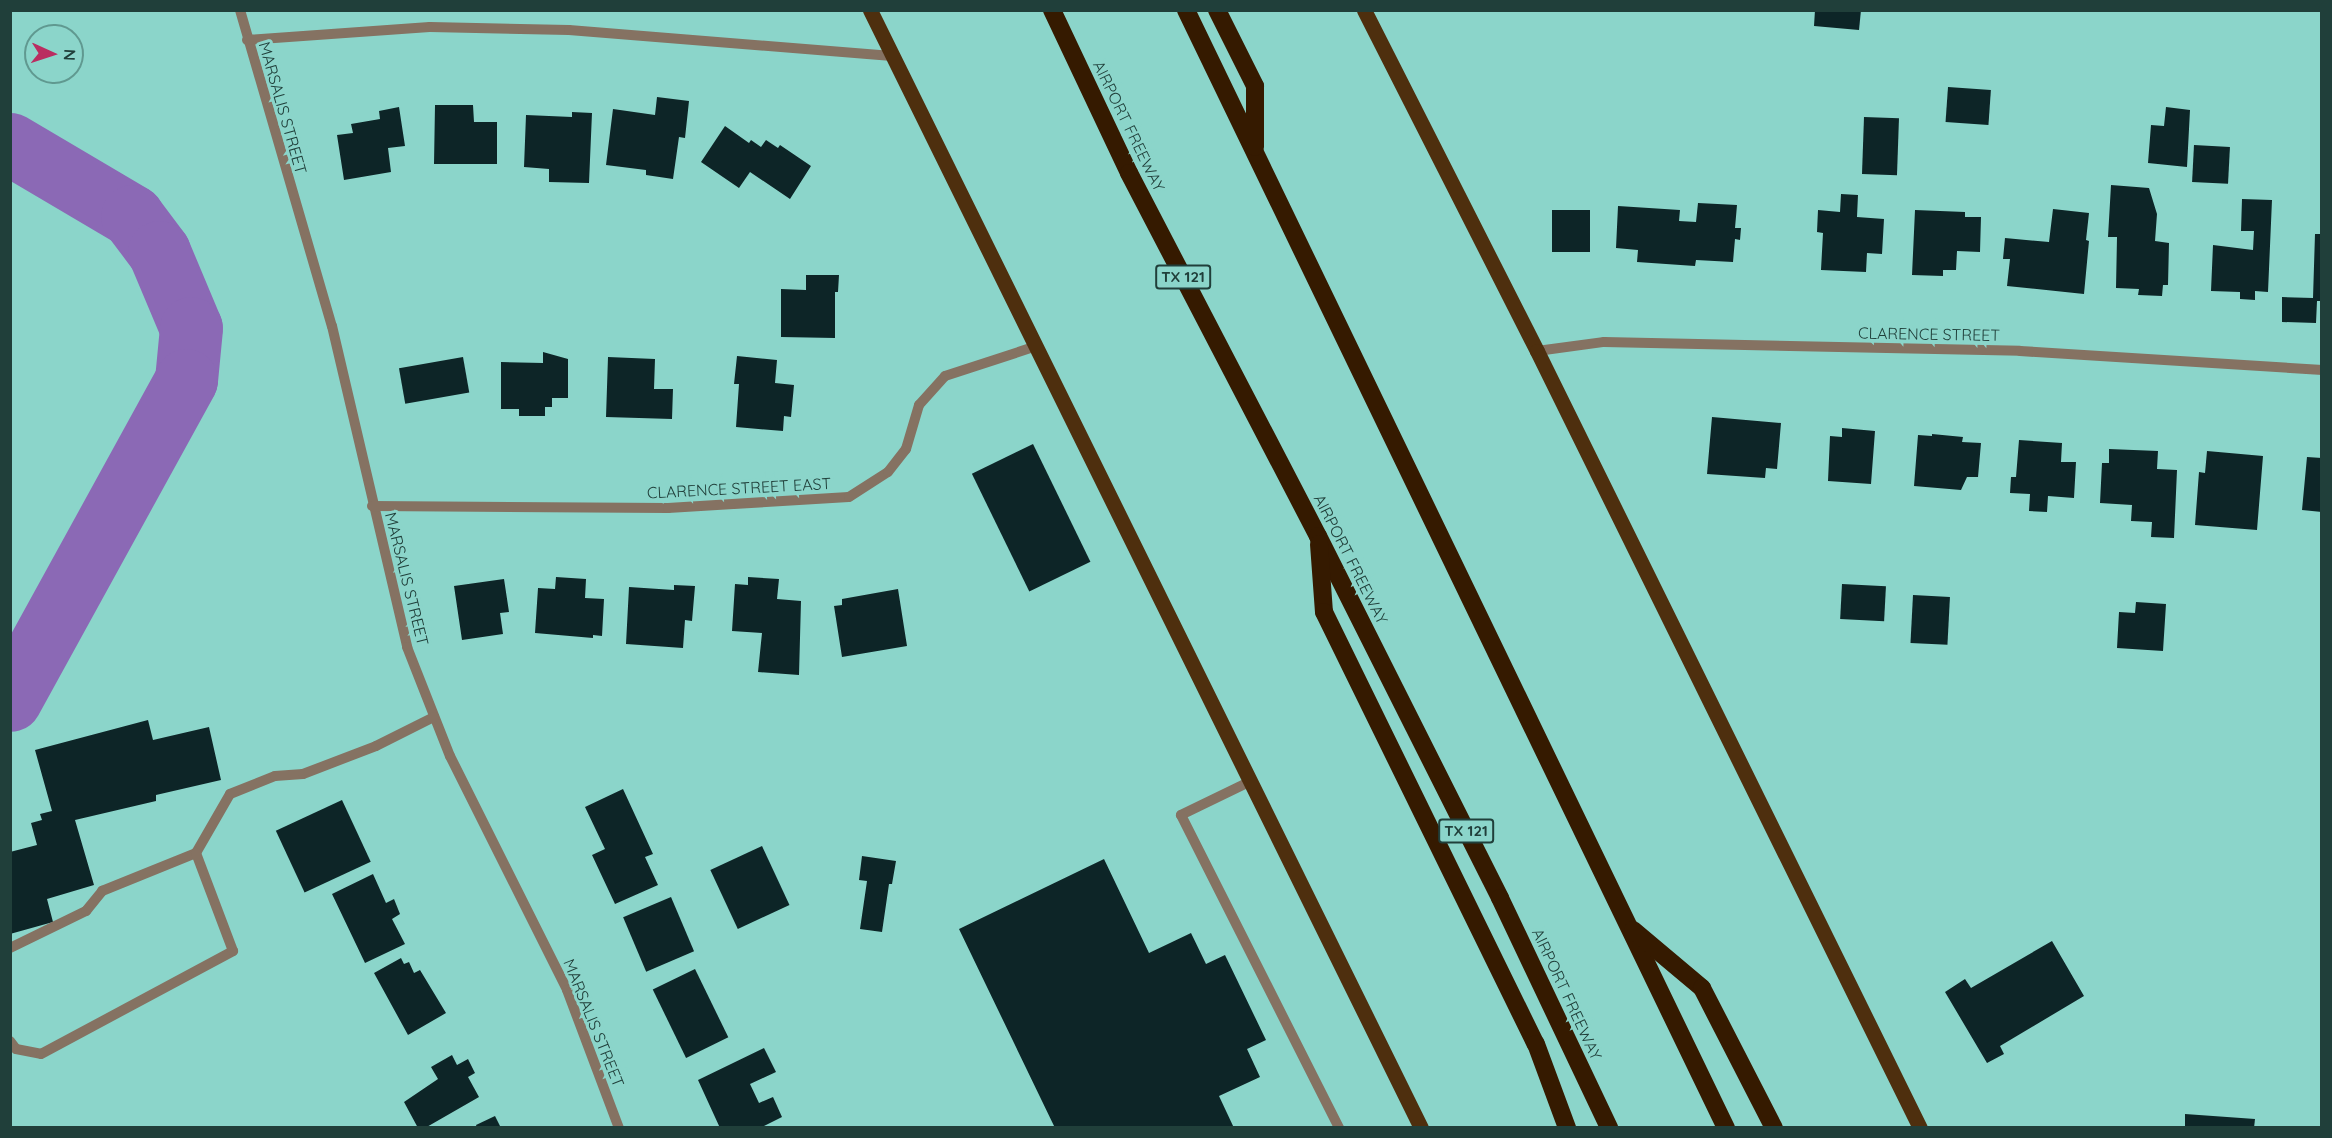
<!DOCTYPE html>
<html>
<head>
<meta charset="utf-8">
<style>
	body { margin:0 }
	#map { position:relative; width:2332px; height:1138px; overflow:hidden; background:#8bd5ca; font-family:Quicksand,sans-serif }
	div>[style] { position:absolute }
	.river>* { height:63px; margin:-31.5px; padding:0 31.5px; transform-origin:31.5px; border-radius:31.5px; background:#8b69b5 }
	.building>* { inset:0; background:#0d2527; transform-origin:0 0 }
	.minor>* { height:10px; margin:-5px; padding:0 5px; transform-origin:5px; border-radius:5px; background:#857262 }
	.major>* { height:15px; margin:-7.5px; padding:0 7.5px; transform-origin:7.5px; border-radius:7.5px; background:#4e2f0e }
	.highway>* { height:18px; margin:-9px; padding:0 9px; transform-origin:9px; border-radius:9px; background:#351a00 }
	span { translate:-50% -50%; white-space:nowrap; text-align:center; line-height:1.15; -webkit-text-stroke:6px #8bd5ca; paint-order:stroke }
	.shield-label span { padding:2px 4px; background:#8bd5ca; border:2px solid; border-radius:4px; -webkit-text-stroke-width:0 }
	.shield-label { font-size:15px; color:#203f3a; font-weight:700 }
	.street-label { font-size:16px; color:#203f3a }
	.frame { position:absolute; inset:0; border:12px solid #203f3a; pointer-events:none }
	.north { position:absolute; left:24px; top:24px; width:60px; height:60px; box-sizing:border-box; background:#8bd5ca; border:2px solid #609990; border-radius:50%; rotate:93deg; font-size:16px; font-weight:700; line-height:24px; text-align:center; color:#203f3a }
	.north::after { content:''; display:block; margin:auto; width:21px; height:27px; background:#ba2d61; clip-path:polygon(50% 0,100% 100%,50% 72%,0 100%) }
</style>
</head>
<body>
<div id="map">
	<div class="river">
		<i style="left:10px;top:144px;width:142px;rotate:30.5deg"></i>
		<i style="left:132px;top:216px;width:45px;rotate:53.1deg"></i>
		<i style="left:159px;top:252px;width:82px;rotate:67.2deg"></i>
		<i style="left:191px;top:328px;width:52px;rotate:95.5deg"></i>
		<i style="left:186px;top:380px;width:365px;rotate:118.8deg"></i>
	</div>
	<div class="building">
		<i style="clip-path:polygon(1815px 10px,1861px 10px,1859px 30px,1814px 26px)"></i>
		<i style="left:1948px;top:87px;width:43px;height:35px;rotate:4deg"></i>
		<i style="clip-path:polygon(657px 97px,689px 101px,685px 138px,679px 137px,673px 179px,646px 175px,646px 170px,606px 165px,613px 109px,655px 115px)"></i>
		<i style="clip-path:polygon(435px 105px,473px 105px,474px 122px,497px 122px,497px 164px,434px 164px)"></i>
		<i style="clip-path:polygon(399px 107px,405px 146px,388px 148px,391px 172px,344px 180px,337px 135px,353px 133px,351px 124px,380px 119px,379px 111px)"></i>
		<i style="clip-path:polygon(2166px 107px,2190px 110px,2187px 167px,2148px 163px,2151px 125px,2164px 126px)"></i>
		<i style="clip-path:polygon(572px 112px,592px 113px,589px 183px,549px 182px,549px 169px,524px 167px,526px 115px,572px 117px)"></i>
		<i style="left:1864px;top:117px;width:35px;height:57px;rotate:2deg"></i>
		<i style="clip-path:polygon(725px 126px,749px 143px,751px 140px,761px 147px,766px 140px,778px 148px,780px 145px,811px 166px,790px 199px,750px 172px,739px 188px,701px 162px)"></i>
		<i style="left:2194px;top:145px;width:36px;height:37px;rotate:3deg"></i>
		<i style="clip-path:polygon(2111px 185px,2149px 188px,2157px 214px,2155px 241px,2169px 243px,2168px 285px,2163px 285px,2162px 296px,2138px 295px,2139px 289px,2116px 288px,2117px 237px,2108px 237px)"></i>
		<i style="clip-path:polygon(1841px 194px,1858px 195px,1857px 217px,1884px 219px,1882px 254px,1867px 253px,1866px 272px,1821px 270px,1823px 233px,1817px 232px,1818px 210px,1840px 212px)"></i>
		<i style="clip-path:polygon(2242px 199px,2272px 200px,2268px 292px,2255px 291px,2255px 300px,2240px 299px,2240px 292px,2211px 291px,2213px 245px,2253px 250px,2254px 231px,2241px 231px)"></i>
		<i style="clip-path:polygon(1698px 203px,1737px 205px,1735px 228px,1741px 228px,1740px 240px,1735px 239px,1733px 262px,1696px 260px,1695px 266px,1637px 262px,1638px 250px,1616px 248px,1618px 206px,1680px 210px,1679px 221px,1696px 222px)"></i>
		<i style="clip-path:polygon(2053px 209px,2089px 213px,2086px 240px,2089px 241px,2084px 294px,2007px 286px,2010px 259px,2003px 259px,2005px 238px,2049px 242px)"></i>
		<i style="left:1590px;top:210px;width:42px;height:38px;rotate:90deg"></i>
		<i style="clip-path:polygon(1915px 210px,1965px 212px,1965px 217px,1981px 217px,1980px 252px,1957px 251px,1956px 270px,1943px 270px,1943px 276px,1912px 275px)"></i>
		<i style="clip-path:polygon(2315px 234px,2322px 234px,2322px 301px,2317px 301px,2316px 323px,2282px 322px,2282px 297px,2313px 298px)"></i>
		<i style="clip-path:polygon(806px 275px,839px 275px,838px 292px,835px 292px,835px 338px,781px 337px,781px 289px,806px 290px)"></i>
		<i style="clip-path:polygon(543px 352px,568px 359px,568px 398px,552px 398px,552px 407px,545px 407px,545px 416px,519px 416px,519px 409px,501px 409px,501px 362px,543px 363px)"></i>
		<i style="clip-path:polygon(737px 356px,777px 360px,775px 383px,794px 385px,791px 417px,784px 416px,783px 431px,736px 427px,739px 384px,734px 384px)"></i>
		<i style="left:463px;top:357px;width:36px;height:65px;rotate:80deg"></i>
		<i style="clip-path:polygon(608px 357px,655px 359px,654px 389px,673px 389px,672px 419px,606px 417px)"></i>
		<i style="clip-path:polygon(1712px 417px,1781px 423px,1777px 469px,1766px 468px,1765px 478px,1707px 474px)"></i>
		<i style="clip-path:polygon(1842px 428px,1875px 431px,1871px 484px,1828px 481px,1830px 436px,1842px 437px)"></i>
		<i style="clip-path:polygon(1932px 434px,1963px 437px,1962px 442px,1981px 443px,1978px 477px,1967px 477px,1961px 490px,1914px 486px,1918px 435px,1932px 436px)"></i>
		<i style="clip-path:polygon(2019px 440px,2062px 443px,2061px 462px,2076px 462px,2074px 498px,2048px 496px,2047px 512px,2029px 511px,2030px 494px,2010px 493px,2011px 477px,2016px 477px)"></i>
		<i style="left:1033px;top:444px;width:131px;height:68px;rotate:64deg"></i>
		<i style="clip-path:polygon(2109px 449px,2158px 451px,2157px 469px,2177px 470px,2174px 538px,2151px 537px,2152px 522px,2131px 521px,2132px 505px,2100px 503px,2102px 463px,2109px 463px)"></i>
		<i style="clip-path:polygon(2207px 451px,2263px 456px,2257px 530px,2195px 525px,2199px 472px,2205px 473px)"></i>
		<i style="clip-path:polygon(2307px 457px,2322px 458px,2322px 512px,2302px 510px)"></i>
		<i style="clip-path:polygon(556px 577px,586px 579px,585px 598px,604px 599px,602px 636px,593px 635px,593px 638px,535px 633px,538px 588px,555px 589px)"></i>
		<i style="clip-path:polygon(748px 577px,779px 579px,777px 599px,801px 601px,799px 675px,758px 672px,762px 633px,732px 631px,735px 584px,748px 585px)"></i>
		<i style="clip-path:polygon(504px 579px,509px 612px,500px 613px,503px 634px,462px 640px,454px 586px)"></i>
		<i style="left:1842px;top:584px;width:44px;height:35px;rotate:3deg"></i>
		<i style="clip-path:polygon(674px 585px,695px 586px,692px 621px,685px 620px,683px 648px,626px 644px,629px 587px,674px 590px)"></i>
		<i style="clip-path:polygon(898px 589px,907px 646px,842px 657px,834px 606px,842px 605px,842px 599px)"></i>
		<i style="left:1913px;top:595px;width:37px;height:48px;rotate:3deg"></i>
		<i style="clip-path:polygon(2136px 602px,2166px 604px,2163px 651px,2117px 648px,2119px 612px,2135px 613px)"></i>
		<i style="clip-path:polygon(148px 720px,153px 740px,209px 727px,221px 780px,156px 795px,156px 801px,75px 820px,94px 885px,47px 899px,53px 922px,10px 934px,10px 852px,37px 845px,31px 823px,42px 820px,40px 814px,52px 811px,35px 750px)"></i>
		<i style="clip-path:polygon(623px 789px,653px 854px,645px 857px,658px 885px,615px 904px,592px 855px,605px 849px,585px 807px)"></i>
		<i style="left:342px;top:800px;width:68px;height:73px;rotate:65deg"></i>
		<i style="left:762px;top:846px;width:65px;height:57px;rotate:65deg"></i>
		<i style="clip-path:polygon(862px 856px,896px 861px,892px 884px,889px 884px,882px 932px,860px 929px,867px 881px,859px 880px)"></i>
		<i style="clip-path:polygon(1104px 859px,1149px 953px,1191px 933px,1206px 964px,1225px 955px,1266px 1040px,1247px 1049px,1260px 1077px,1219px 1096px,1234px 1128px,1055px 1128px,959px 929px)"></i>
		<i style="clip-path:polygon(373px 874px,386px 903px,394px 899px,400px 914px,392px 919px,405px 944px,365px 963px,332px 894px)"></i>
		<i style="left:671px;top:897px;width:59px;height:52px;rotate:67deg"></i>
		<i style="clip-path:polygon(2052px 941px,2084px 996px,2000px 1046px,2004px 1054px,1987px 1063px,1945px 992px,1965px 979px,1971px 988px)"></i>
		<i style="clip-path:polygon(401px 958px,404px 964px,409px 962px,414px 973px,420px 970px,446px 1013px,408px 1035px,374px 973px)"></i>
		<i style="left:695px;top:969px;width:76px;height:47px;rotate:64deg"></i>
		<i style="clip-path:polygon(764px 1048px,776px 1072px,750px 1084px,759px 1103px,773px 1097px,782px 1117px,760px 1128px,720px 1128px,698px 1080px)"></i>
		<i style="clip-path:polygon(452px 1055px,457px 1065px,468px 1059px,475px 1073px,468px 1077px,479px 1097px,425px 1128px,418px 1128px,404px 1102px,438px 1079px,431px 1067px)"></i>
		<i style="clip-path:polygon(2185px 1114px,2255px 1119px,2254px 1128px,2185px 1128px)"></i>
		<i style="clip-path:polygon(495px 1116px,501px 1128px,477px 1128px,476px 1125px)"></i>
	</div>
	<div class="minor">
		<i style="left:240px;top:10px;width:329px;rotate:73.8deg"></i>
		<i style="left:332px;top:326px;width:330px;rotate:76.8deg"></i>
		<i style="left:407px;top:647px;width:117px;rotate:68.5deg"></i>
		<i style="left:450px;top:756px;width:262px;rotate:63.4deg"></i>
		<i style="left:567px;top:990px;width:147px;rotate:69.4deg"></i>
		<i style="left:247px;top:40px;width:183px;rotate:-4.1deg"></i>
		<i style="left:430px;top:27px;width:139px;rotate:1.2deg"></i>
		<i style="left:569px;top:30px;width:324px;rotate:4.6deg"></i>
		<i style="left:1537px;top:351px;width:68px;rotate:-7.7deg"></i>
		<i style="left:1604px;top:342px;width:416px;rotate:1.2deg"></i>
		<i style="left:2020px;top:351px;width:303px;rotate:3.6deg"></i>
		<i style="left:372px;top:506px;width:296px;rotate:0.4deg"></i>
		<i style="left:668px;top:508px;width:181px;rotate:-3.5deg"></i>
		<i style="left:849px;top:497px;width:46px;rotate:-32.7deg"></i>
		<i style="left:888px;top:472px;width:29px;rotate:-52deg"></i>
		<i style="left:906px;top:449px;width:46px;rotate:-73.5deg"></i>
		<i style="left:919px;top:405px;width:39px;rotate:-48deg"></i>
		<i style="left:945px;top:376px;width:97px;rotate:-18.1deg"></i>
		<i style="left:1251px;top:781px;width:78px;rotate:154.1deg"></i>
		<i style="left:1181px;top:815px;width:351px;rotate:63.2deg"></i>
		<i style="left:10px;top:948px;width:85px;rotate:-26deg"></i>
		<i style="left:86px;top:911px;width:26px;rotate:-51deg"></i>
		<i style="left:102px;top:891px;width:101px;rotate:-22deg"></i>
		<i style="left:196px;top:853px;width:68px;rotate:-60deg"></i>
		<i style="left:230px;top:794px;width:48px;rotate:-21.8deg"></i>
		<i style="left:275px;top:776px;width:28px;rotate:-4deg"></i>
		<i style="left:303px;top:774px;width:78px;rotate:-21deg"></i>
		<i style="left:376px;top:746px;width:65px;rotate:-26.6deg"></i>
		<i style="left:10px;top:1041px;width:10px;rotate:53deg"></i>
		<i style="left:16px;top:1049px;width:25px;rotate:11deg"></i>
		<i style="left:41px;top:1054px;width:218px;rotate:-28.2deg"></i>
		<i style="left:233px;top:951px;width:105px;rotate:-110.7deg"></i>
	</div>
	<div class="major">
		<i style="left:870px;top:10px;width:1246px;rotate:63.76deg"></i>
		<i style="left:1364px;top:10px;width:382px;rotate:63.1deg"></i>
		<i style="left:1537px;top:351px;width:866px;rotate:63.76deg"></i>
	</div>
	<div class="highway">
		<i style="left:1052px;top:10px;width:180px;rotate:64.7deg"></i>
		<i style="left:1129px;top:173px;width:409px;rotate:62.5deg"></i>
		<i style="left:1318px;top:536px;width:405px;rotate:63.3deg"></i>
		<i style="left:1500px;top:898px;width:255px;rotate:64.6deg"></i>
		<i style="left:1186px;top:10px;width:1242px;rotate:64.22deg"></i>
		<i style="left:1217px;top:10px;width:85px;rotate:63.4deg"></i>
		<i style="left:1255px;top:86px;width:61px;rotate:90deg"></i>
		<i style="left:1319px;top:544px;width:68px;rotate:85.8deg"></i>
		<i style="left:1324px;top:612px;width:481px;rotate:63.9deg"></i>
		<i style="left:1536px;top:1044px;width:90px;rotate:69.7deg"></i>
		<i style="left:1633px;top:930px;width:90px;rotate:40deg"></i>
		<i style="left:1702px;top:988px;width:157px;rotate:62.8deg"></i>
	</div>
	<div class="shield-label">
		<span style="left:1183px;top:277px">TX 121</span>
		<span style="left:1466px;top:831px">TX 121</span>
	</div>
	<div class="street-label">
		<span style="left:283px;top:108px;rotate:74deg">MARSALIS STREET</span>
		<span style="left:1129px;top:126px;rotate:64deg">AIRPORT FREEWAY</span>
		<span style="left:1929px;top:334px;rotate:1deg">CLARENCE STREET</span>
		<span style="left:739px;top:488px;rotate:-3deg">CLARENCE STREET EAST</span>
		<span style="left:1351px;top:559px;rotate:63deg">AIRPORT FREEWAY</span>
		<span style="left:407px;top:579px;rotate:76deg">MARSALIS STREET</span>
		<span style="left:1567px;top:994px;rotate:65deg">AIRPORT FREEWAY</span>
		<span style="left:594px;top:1023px;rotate:68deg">MARSALIS STREET</span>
	</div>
	<div class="frame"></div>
	<div class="north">N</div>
</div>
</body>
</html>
